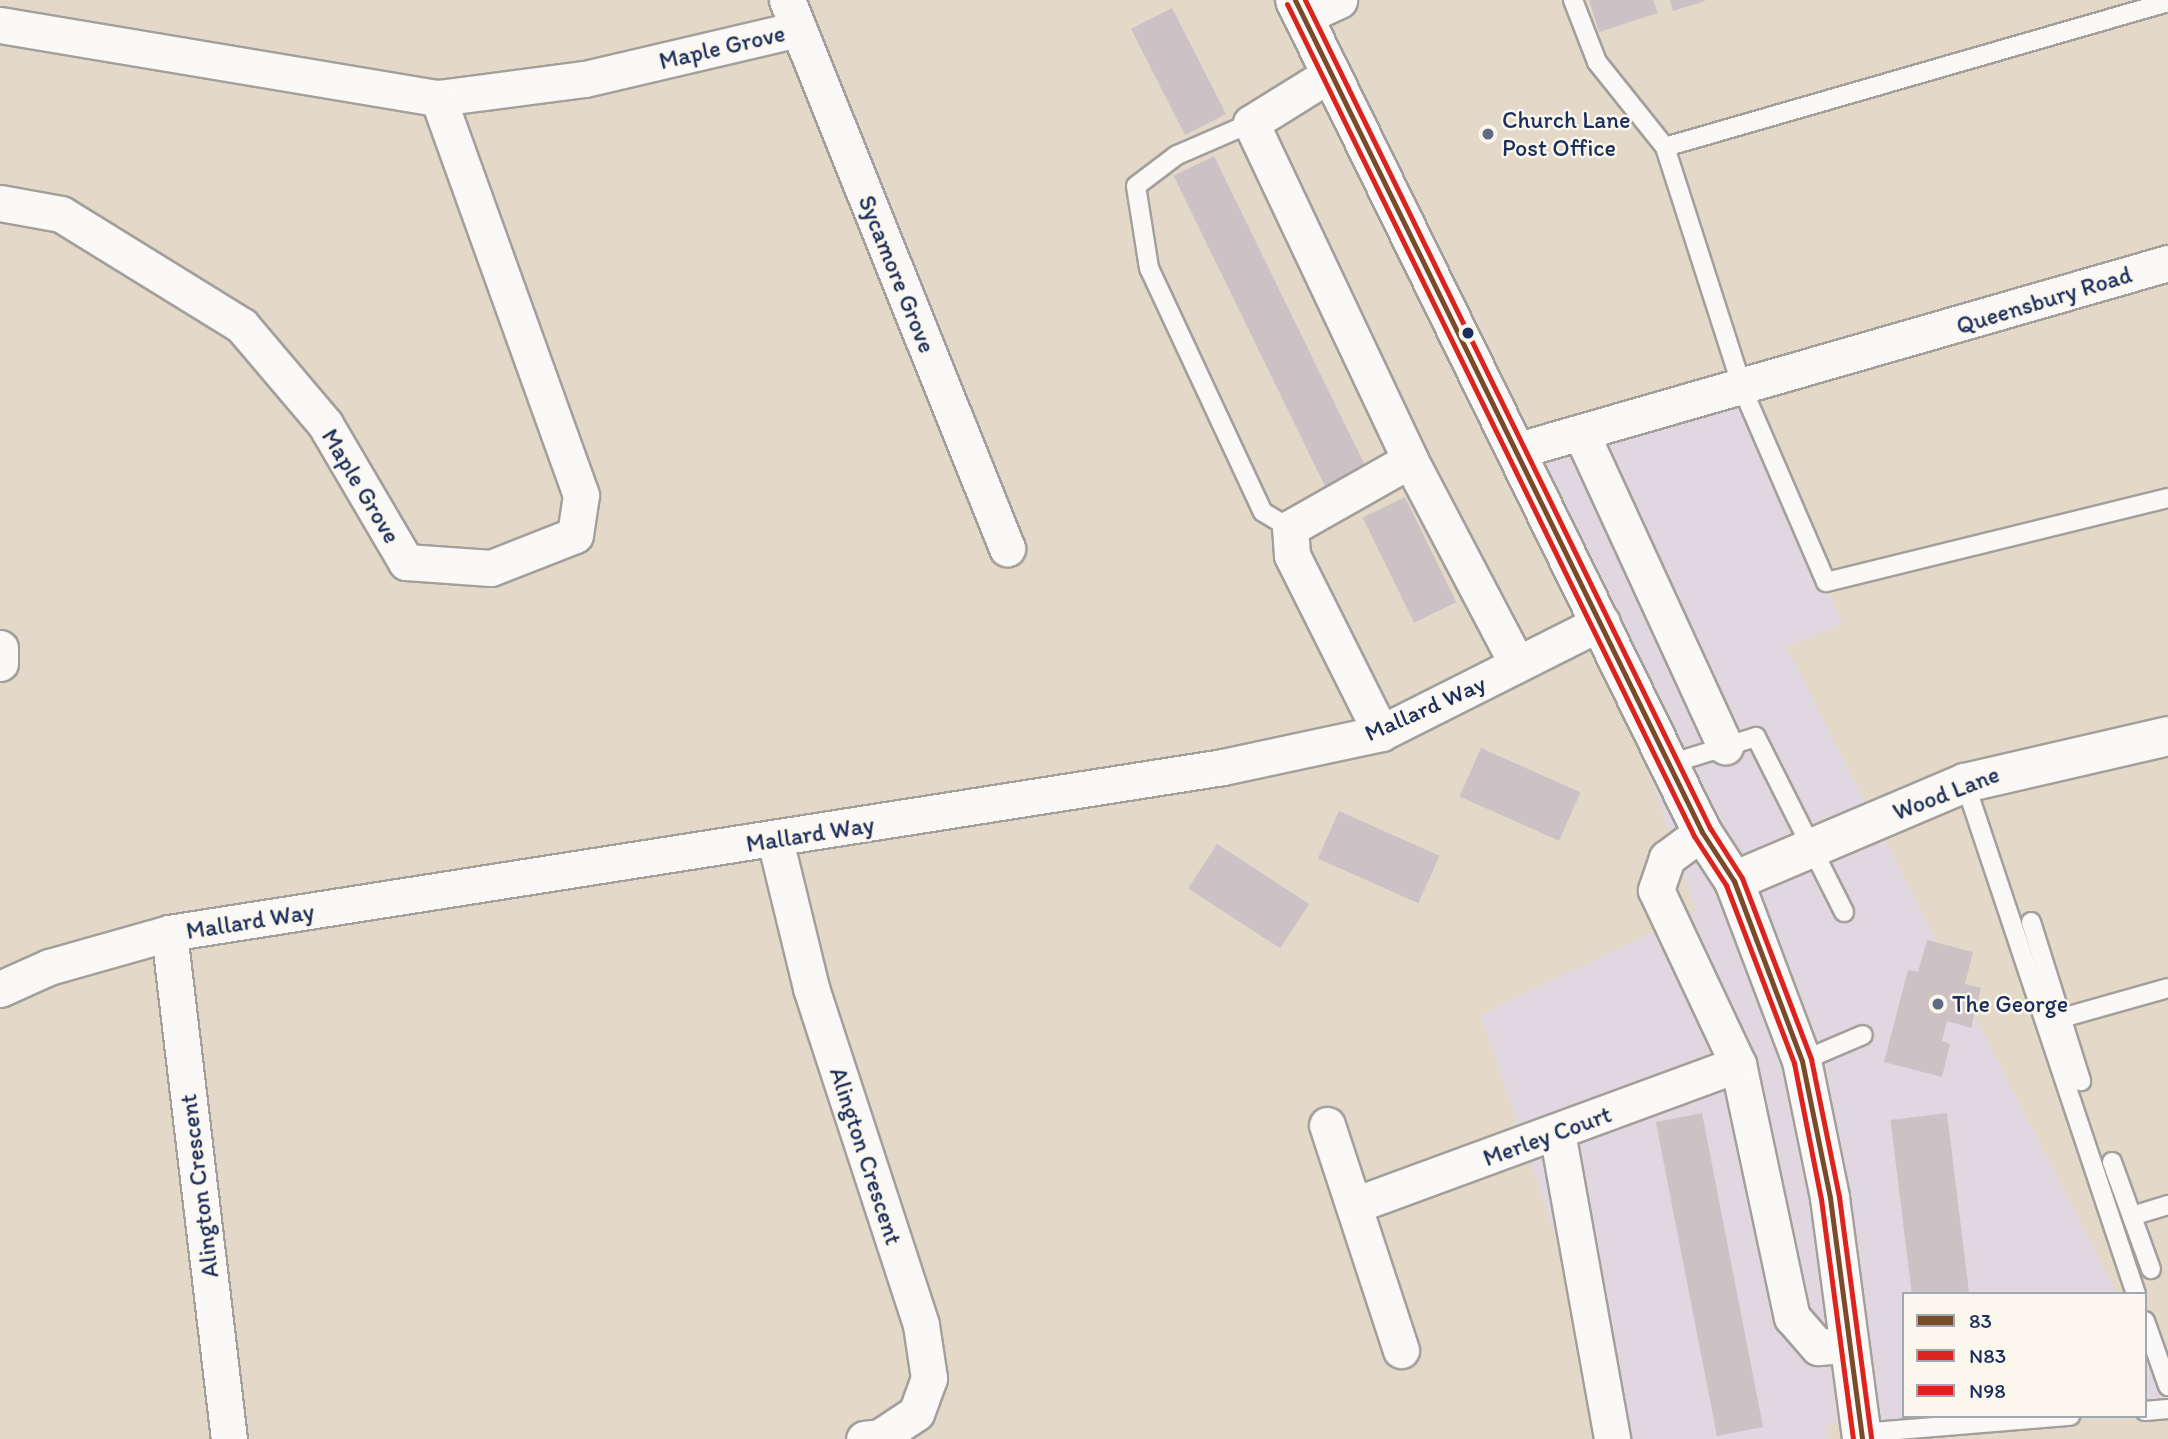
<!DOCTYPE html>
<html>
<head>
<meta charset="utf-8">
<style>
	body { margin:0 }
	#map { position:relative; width:2168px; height:1439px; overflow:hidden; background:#e4d9c8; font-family:Itim,sans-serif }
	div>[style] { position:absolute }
	.built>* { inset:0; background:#e1d7e1 }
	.building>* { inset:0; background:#ccc2c5; transform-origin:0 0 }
	.roads { filter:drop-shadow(2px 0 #a39f9b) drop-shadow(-2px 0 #a39f9b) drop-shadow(0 2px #a39f9b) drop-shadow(0 -2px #a39f9b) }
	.service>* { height:18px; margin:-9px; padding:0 9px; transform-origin:9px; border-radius:9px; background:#fbf9f7 }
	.minor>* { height:35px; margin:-17.5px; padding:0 17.5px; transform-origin:17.5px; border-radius:17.5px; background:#fbf9f7 }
	.tertiary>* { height:38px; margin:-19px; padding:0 19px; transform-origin:19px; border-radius:19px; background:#fbf9f7 }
	.secondary>* { height:38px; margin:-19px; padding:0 19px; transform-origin:19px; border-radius:19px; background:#fbf9f7 }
	.bus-1>* { height:5px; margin:-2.5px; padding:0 2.5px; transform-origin:2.5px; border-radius:2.5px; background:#7a4b2a }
	.bus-2>* { height:5px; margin:-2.5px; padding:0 2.5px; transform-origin:2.5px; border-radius:2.5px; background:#dc241f }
	.bus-3>* { height:5px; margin:-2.5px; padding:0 2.5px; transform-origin:2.5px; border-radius:2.5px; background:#dc241f }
	.dots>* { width:19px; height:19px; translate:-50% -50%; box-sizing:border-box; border:4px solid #fbf7ec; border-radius:50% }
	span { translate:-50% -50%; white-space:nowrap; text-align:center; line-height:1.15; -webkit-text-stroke:5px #fbf7ec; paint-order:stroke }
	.street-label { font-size:24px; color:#1b2f5e }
	.poi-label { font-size:24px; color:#1b2f5e }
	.left { translate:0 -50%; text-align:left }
	.legend { position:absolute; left:1902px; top:1292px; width:245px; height:126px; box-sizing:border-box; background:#fbf7ec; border:2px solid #a1a7b3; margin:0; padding:9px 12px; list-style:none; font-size:21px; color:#1b2f5e }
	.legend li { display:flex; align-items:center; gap:14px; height:35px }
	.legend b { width:35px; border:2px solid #a1a7b3 }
</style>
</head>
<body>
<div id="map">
	<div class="built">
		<i style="clip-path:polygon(1743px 390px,1842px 623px,1786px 647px,2117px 1294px,1904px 1294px,1904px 1416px,1971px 1416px,1827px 1423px,1828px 1439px,1624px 1439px,1481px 1015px,1696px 911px,1544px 461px)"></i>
		<i style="clip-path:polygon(2145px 1348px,2168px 1393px,2168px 1409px,2145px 1409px)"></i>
	</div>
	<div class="building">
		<i style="clip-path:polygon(1589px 0,1653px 0,1658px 13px,1599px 32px)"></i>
		<i style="clip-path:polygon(1670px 0,1705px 0,1705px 1px,1673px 11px)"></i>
		<i style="left:1172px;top:8px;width:119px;height:46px;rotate:63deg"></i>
		<i style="left:1214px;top:156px;width:357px;height:45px;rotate:64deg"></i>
		<i style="left:1405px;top:497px;width:117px;height:47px;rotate:64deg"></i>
		<i style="left:1481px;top:748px;width:109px;height:53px;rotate:24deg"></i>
		<i style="left:1339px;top:811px;width:110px;height:52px;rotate:24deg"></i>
		<i style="left:1217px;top:844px;width:110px;height:53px;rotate:33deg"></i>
		<i style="clip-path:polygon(1927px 940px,1973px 952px,1965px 984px,1981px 988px,1971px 1028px,1947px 1021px,1942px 1041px,1950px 1044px,1942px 1077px,1884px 1062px,1908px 970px,1918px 972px)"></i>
		<i style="left:1702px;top:1113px;width:320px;height:47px;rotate:79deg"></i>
		<i style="left:1947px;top:1113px;width:182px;height:57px;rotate:83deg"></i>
	</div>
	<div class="roads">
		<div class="service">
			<i style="left:1573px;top:0;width:66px;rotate:68.8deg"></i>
			<i style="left:1597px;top:62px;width:109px;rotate:51.3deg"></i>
			<i style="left:1665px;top:147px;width:255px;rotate:72.2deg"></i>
			<i style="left:1743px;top:390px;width:209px;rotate:66.6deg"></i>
			<i style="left:1826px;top:582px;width:352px;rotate:-13.8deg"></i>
			<i style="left:1251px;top:123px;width:81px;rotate:156.6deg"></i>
			<i style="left:1177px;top:155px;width:51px;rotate:142.9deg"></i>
			<i style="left:1136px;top:186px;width:83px;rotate:81deg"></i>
			<i style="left:1149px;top:268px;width:269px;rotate:65deg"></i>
			<i style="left:1263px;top:512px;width:31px;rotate:31deg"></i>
			<i style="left:1665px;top:147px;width:523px;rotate:-16.08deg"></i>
			<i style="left:1673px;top:763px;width:87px;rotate:-17.4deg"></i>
			<i style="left:1756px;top:737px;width:196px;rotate:63.3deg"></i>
			<i style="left:1965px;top:783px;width:539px;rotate:71.5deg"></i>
			<i style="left:2031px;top:922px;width:167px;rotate:72.5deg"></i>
			<i style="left:2062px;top:1018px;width:110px;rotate:-15.8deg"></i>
			<i style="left:1802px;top:1061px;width:66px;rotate:-23.1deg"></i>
			<i style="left:2112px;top:1162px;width:114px;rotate:70deg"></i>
			<i style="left:2132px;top:1216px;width:38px;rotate:-17deg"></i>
			<i style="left:2145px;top:1321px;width:69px;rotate:70.5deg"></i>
			<i style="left:2145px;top:1411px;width:23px;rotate:-5deg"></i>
			<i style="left:1861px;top:1433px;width:210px;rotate:-4.7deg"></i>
		</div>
		<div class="minor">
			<i style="left:787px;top:0;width:591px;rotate:68.13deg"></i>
			<i style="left:1303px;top:17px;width:40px;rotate:-25deg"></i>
			<i style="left:0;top:25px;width:444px;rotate:9.5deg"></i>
			<i style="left:438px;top:98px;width:148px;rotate:-7.4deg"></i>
			<i style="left:585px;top:79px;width:219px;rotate:-13.2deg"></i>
			<i style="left:1330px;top:74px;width:93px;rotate:148.2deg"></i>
			<i style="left:1251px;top:123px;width:373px;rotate:64.7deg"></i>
			<i style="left:1410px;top:460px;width:230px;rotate:62.3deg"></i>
			<i style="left:0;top:203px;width:62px;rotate:10.2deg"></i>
			<i style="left:61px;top:214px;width:213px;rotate:31.7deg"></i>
			<i style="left:242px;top:326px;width:128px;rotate:49.7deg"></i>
			<i style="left:325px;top:424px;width:160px;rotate:59.6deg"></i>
			<i style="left:406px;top:562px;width:85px;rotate:4deg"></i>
			<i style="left:491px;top:568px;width:90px;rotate:-21.4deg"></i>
			<i style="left:575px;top:535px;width:40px;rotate:-81.5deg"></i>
			<i style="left:581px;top:495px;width:422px;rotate:-109.8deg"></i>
			<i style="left:1581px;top:433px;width:345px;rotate:65.3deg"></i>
			<i style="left:1515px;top:451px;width:680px;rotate:-16.06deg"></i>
			<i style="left:0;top:648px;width:15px;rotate:90deg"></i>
			<i style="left:1381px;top:733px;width:199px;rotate:-116.6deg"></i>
			<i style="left:1292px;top:555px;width:27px;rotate:-94deg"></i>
			<i style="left:1290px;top:528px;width:138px;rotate:-29.5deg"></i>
			<i style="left:1702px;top:832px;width:44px;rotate:143.4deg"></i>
			<i style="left:1667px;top:858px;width:34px;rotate:109deg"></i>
			<i style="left:1656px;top:890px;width:192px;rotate:64.8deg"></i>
			<i style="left:1738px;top:1064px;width:259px;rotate:78deg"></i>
			<i style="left:1792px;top:1317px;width:40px;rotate:49deg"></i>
			<i style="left:1818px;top:1347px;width:28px;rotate:-4deg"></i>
			<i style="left:775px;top:840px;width:152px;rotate:76.3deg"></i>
			<i style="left:811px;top:988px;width:354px;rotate:71.9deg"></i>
			<i style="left:921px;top:1325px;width:54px;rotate:81.4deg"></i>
			<i style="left:929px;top:1378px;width:37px;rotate:110deg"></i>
			<i style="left:916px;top:1413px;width:43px;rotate:146.3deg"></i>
			<i style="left:880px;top:1437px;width:16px;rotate:173deg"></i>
			<i style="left:169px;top:933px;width:510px;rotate:83.24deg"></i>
			<i style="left:0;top:989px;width:54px;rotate:-24.2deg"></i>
			<i style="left:49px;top:967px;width:125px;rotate:-15.8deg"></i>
			<i style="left:169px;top:933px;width:1067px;rotate:-8.95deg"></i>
			<i style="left:1223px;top:767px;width:162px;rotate:-12.1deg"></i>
			<i style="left:1381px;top:733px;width:247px;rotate:-26.7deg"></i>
			<i style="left:1327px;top:1125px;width:237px;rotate:71.8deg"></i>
			<i style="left:1557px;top:1132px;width:312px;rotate:79.8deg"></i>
			<i style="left:1355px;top:1205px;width:408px;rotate:-20.2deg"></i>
		</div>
		<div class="tertiary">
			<i style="left:1734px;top:881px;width:251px;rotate:-23deg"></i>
			<i style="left:1965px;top:783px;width:208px;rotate:-13deg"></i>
		</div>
		<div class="secondary">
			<i style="left:1295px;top:0;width:926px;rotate:63.93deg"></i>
			<i style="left:1702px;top:832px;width:59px;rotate:56.9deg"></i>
			<i style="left:1734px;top:881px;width:192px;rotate:69.3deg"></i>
			<i style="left:1802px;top:1061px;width:140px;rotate:78.4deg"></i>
			<i style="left:1830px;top:1198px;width:243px;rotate:82.4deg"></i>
		</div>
	</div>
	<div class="bus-1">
		<i style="left:1295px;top:0;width:926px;rotate:63.93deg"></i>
		<i style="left:1702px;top:832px;width:59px;rotate:56.9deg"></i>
		<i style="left:1734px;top:881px;width:192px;rotate:69.3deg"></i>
		<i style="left:1802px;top:1061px;width:140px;rotate:78.4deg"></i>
		<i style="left:1830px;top:1198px;width:243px;rotate:82.4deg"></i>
	</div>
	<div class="bus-2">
		<i style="left:1287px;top:4px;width:926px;rotate:63.93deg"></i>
		<i style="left:1694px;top:836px;width:59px;rotate:56.9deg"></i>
		<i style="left:1726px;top:885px;width:191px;rotate:69.1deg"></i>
		<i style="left:1794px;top:1063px;width:139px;rotate:78.8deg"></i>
		<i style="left:1821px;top:1199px;width:242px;rotate:82.4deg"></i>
	</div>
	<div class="bus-3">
		<i style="left:1305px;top:0;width:922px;rotate:63.94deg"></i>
		<i style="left:1710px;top:828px;width:59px;rotate:57.4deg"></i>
		<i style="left:1742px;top:878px;width:194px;rotate:69.1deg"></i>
		<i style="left:1811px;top:1059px;width:141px;rotate:78.5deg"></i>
		<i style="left:1839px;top:1197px;width:243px;rotate:82.4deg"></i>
	</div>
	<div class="dots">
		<i style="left:1488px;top:134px;background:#616a83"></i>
		<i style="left:1468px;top:333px;background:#1b2f5e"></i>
		<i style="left:1938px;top:1004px;background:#616a83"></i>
	</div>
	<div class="street-label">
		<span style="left:722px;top:47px;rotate:-13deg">Maple Grove</span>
		<span style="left:897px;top:274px;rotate:68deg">Sycamore Grove</span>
		<span style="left:2044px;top:300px;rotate:-17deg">Queensbury Road</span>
		<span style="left:361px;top:486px;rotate:59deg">Maple Grove</span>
		<span style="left:1425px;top:708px;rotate:-24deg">Mallard Way</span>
		<span style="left:1946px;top:793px;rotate:-21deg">Wood Lane</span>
		<span style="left:810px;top:834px;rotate:-9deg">Mallard Way</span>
		<span style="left:250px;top:921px;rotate:-9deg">Mallard Way</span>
		<span style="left:1547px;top:1136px;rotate:-20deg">Merley Court</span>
		<span style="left:866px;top:1156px;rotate:72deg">Alington Crescent</span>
		<span style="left:199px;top:1186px;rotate:-97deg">Alington Crescent</span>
	</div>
	<div class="poi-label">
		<span class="left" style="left:1502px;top:134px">Church Lane<br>Post Office</span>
		<span class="left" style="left:1952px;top:1004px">The George</span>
	</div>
	<ul class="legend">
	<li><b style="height:9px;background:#7a4b2a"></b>83</li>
	<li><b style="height:9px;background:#dc241f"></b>N83</li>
	<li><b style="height:9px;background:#dc241f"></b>N98</li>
	</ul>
</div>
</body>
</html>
